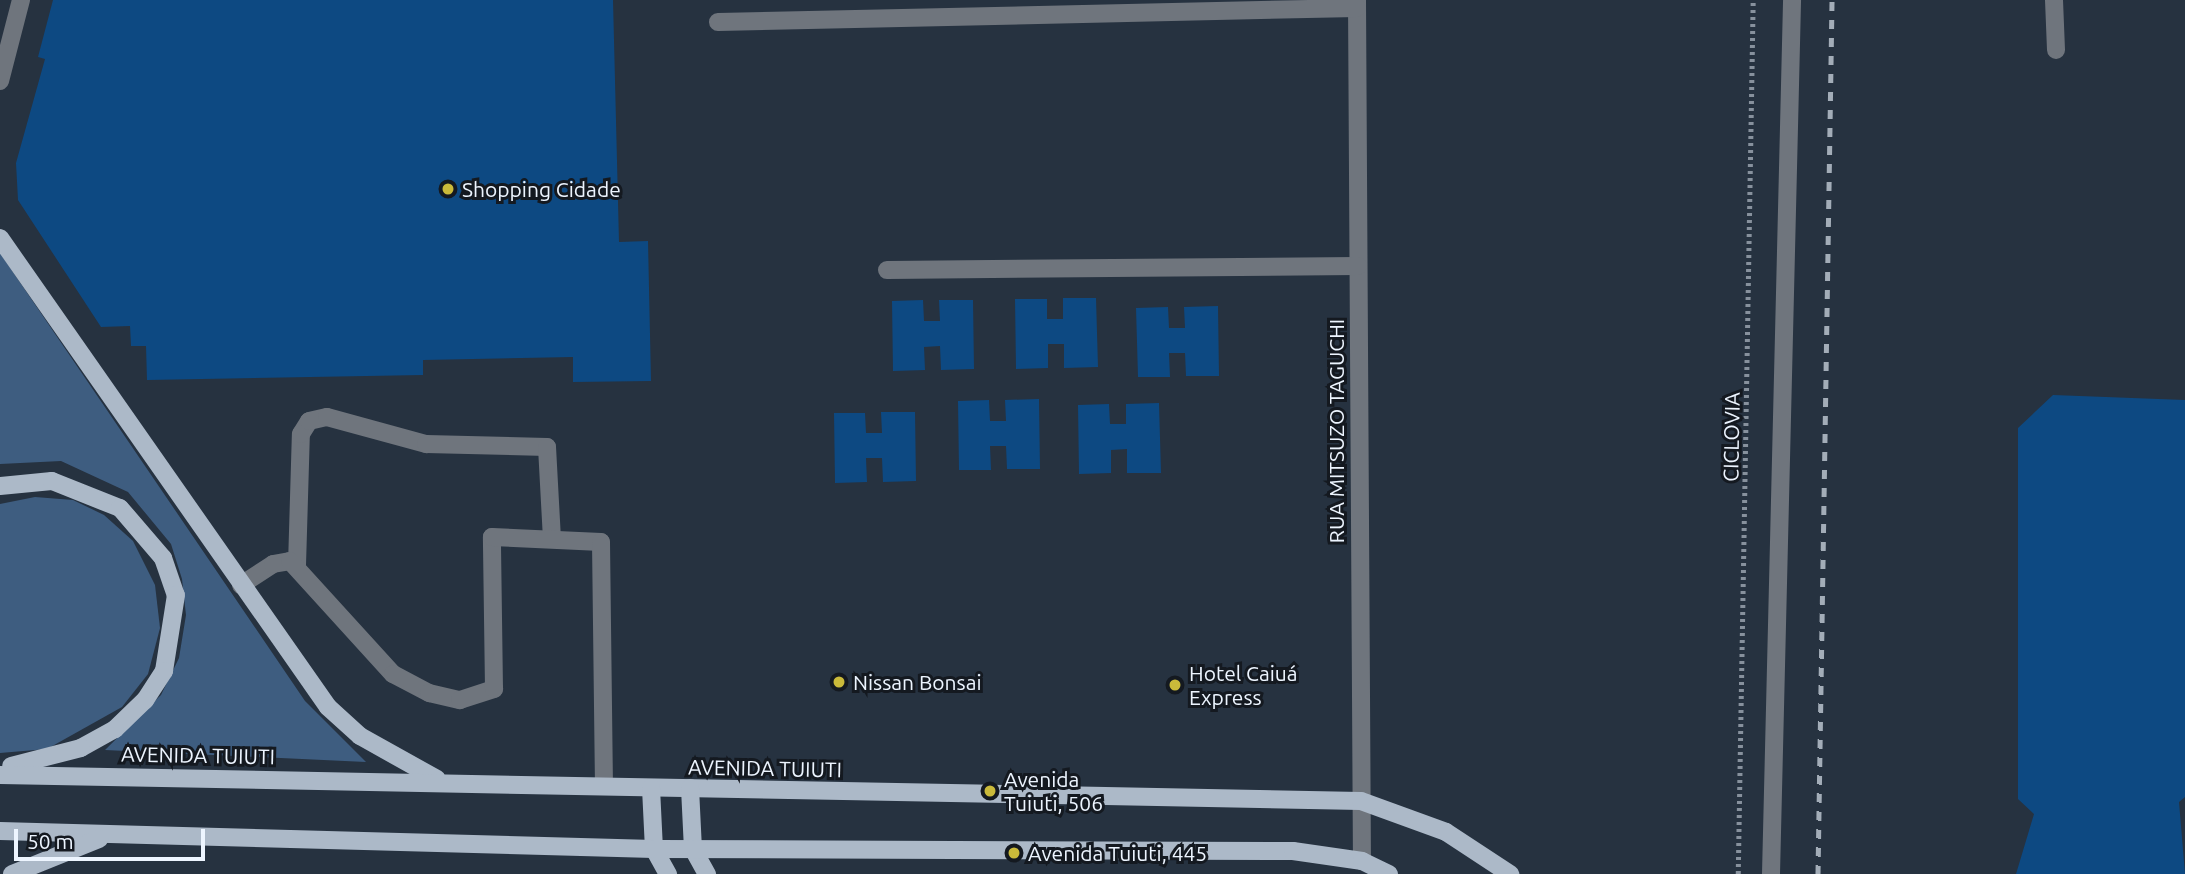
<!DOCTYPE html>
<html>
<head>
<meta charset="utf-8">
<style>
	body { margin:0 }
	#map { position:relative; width:2185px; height:874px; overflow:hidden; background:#263240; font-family:Ubuntu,sans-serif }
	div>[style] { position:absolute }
	.green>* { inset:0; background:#3e5d80 }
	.building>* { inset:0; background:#0d4982 }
	.path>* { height:4.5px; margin-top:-2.25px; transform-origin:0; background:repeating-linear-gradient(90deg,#87919d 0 3.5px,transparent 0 7px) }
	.minor>* { height:18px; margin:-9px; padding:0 9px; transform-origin:9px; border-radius:9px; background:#6f757d }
	.major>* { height:18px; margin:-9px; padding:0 9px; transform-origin:9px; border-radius:9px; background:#acb9c8 }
	.rail>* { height:5px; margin-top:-2.5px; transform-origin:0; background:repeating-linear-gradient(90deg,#a3adb8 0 9px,transparent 0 18px) }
	.dots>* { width:19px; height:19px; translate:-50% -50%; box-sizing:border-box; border:4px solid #141920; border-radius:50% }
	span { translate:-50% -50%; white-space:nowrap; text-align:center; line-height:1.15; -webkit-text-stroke:6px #141920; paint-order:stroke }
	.poi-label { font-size:21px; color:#edf5ff }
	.left { translate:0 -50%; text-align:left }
	.street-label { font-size:21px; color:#edf5ff }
	.scale { position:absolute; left:14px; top:829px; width:191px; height:32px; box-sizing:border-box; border:4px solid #edf5ff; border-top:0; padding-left:9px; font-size:21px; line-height:24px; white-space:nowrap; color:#edf5ff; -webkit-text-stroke:5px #141920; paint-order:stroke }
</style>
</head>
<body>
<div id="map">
	<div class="green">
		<i style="clip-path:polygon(0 253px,305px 701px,366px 762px,105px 750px,161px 695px,179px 658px,186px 615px,182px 579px,171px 544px,128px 492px,61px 461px,0 464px)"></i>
		<i style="clip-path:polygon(35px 497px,73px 500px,104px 515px,133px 541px,155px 585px,160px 628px,148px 674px,122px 707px,47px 749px,0 753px,0 504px)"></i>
	</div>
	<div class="building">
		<i style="clip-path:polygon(53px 0,613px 0,619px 242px,648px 241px,651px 381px,573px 382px,573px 357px,423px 360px,423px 375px,147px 380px,146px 346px,131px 346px,130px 326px,101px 327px,18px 200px,16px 163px,45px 59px,38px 57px)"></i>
		<i style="clip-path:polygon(1063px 298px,1096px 298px,1098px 367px,1064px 368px,1064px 344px,1048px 344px,1048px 368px,1016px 369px,1015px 299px,1047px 299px,1047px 319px,1063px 319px)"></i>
		<i style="clip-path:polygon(923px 300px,924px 321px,940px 321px,939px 300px,973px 300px,974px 369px,941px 370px,940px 346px,924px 347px,925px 370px,893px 371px,892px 301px)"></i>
		<i style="clip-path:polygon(1218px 306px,1219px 376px,1186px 376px,1185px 353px,1169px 353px,1170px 377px,1138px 377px,1136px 308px,1168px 307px,1169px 328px,1185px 328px,1184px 307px)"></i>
		<i style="clip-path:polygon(2053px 395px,2185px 400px,2185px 797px,2179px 802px,2185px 874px,2016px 874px,2034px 814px,2018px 799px,2018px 428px)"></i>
		<i style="clip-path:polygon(1039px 399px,1040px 469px,1007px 469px,1006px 446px,990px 446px,991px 470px,959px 470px,958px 401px,989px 400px,990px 421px,1006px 421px,1005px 400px)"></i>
		<i style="clip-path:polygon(1159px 403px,1161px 473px,1127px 473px,1127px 449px,1111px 450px,1111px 473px,1079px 474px,1078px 405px,1109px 404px,1110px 424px,1126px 424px,1126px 404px)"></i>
		<i style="clip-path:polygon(881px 412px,915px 412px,916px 481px,883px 482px,882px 458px,866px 458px,867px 482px,835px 483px,834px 413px,865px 413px,866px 433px,882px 433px)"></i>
	</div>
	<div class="path">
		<i style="left:1738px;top:874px;width:874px;rotate:-89.02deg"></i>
	</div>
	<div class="minor">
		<i style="left:1357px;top:0;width:861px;rotate:89.67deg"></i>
		<i style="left:2054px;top:0;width:50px;rotate:87.7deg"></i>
		<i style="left:718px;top:22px;width:639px;rotate:-1.26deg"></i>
		<i style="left:0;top:81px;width:84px;rotate:-75.5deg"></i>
		<i style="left:887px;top:270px;width:471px;rotate:-0.5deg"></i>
		<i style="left:297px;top:565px;width:131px;rotate:-88.3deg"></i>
		<i style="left:301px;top:434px;width:15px;rotate:-58deg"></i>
		<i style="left:309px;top:421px;width:18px;rotate:-13deg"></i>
		<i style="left:327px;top:417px;width:103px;rotate:15.3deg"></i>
		<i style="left:426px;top:444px;width:121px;rotate:1.4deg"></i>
		<i style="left:547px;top:447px;width:92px;rotate:86.9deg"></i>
		<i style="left:241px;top:585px;width:38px;rotate:-33deg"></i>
		<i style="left:273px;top:564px;width:17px;rotate:-10deg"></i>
		<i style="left:290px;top:561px;width:153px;rotate:47.7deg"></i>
		<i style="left:393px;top:674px;width:41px;rotate:27.8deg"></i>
		<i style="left:429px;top:693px;width:32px;rotate:13deg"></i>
		<i style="left:460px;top:700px;width:36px;rotate:-18deg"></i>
		<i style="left:494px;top:689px;width:152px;rotate:-90.8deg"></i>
		<i style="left:492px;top:537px;width:109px;rotate:2.6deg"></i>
		<i style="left:601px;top:542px;width:244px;rotate:89.3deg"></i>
		<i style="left:1771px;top:874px;width:874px;rotate:-88.62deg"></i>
	</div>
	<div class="major">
		<i style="left:0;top:238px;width:572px;rotate:55.03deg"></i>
		<i style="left:328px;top:707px;width:43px;rotate:42.2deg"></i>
		<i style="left:360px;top:736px;width:88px;rotate:29.2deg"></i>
		<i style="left:0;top:486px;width:52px;rotate:-5.5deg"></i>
		<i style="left:52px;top:481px;width:73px;rotate:21.7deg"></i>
		<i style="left:120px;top:508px;width:66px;rotate:49.3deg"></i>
		<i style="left:163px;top:558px;width:39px;rotate:71deg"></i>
		<i style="left:176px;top:595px;width:77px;rotate:99deg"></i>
		<i style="left:164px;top:671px;width:35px;rotate:123deg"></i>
		<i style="left:145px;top:700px;width:42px;rotate:136deg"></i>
		<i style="left:115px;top:729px;width:39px;rotate:151deg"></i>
		<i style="left:81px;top:748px;width:72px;rotate:165.6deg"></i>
		<i style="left:0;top:775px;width:1361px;rotate:1.09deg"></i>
		<i style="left:1361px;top:801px;width:90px;rotate:20deg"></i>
		<i style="left:1446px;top:832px;width:77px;rotate:33.3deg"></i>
		<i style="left:651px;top:788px;width:61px;rotate:87.2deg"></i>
		<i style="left:654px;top:849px;width:29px;rotate:61deg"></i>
		<i style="left:690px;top:788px;width:61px;rotate:87.2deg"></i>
		<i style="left:693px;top:849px;width:29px;rotate:61deg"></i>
		<i style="left:0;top:831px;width:654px;rotate:1.58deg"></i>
		<i style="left:654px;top:849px;width:639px;rotate:0.18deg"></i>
		<i style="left:1293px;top:851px;width:70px;rotate:8.2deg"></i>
		<i style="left:1362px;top:861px;width:30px;rotate:26deg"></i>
		<i style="left:12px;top:874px;width:94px;rotate:-21.9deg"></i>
	</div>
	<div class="rail">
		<i style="left:1818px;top:874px;width:874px;rotate:-89.08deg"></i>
	</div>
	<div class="dots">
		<i style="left:448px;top:189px;background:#caba3a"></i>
		<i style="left:839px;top:682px;background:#caba3a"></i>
		<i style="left:1175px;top:685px;background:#caba3a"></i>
		<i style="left:990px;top:791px;background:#caba3a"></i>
		<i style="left:1014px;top:853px;background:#caba3a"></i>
	</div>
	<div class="poi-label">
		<span class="left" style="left:462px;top:189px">Shopping Cidade</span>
		<span class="left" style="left:1189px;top:685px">Hotel Caiuá<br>Express</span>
		<span class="left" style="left:853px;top:682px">Nissan Bonsai</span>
		<span class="left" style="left:1004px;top:791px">Avenida<br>Tuiuti, 506</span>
		<span class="left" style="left:1028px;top:853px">Avenida Tuiuti, 445</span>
	</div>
	<div class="street-label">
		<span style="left:1336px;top:431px;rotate:-90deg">RUA MITSUZO TAGUCHI</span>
		<span style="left:1731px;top:437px;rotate:-89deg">CICLOVIA</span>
		<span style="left:198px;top:755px;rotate:1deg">AVENIDA TUIUTI</span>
		<span style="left:765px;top:768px;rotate:1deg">AVENIDA TUIUTI</span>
	</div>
	<div class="scale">50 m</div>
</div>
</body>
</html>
